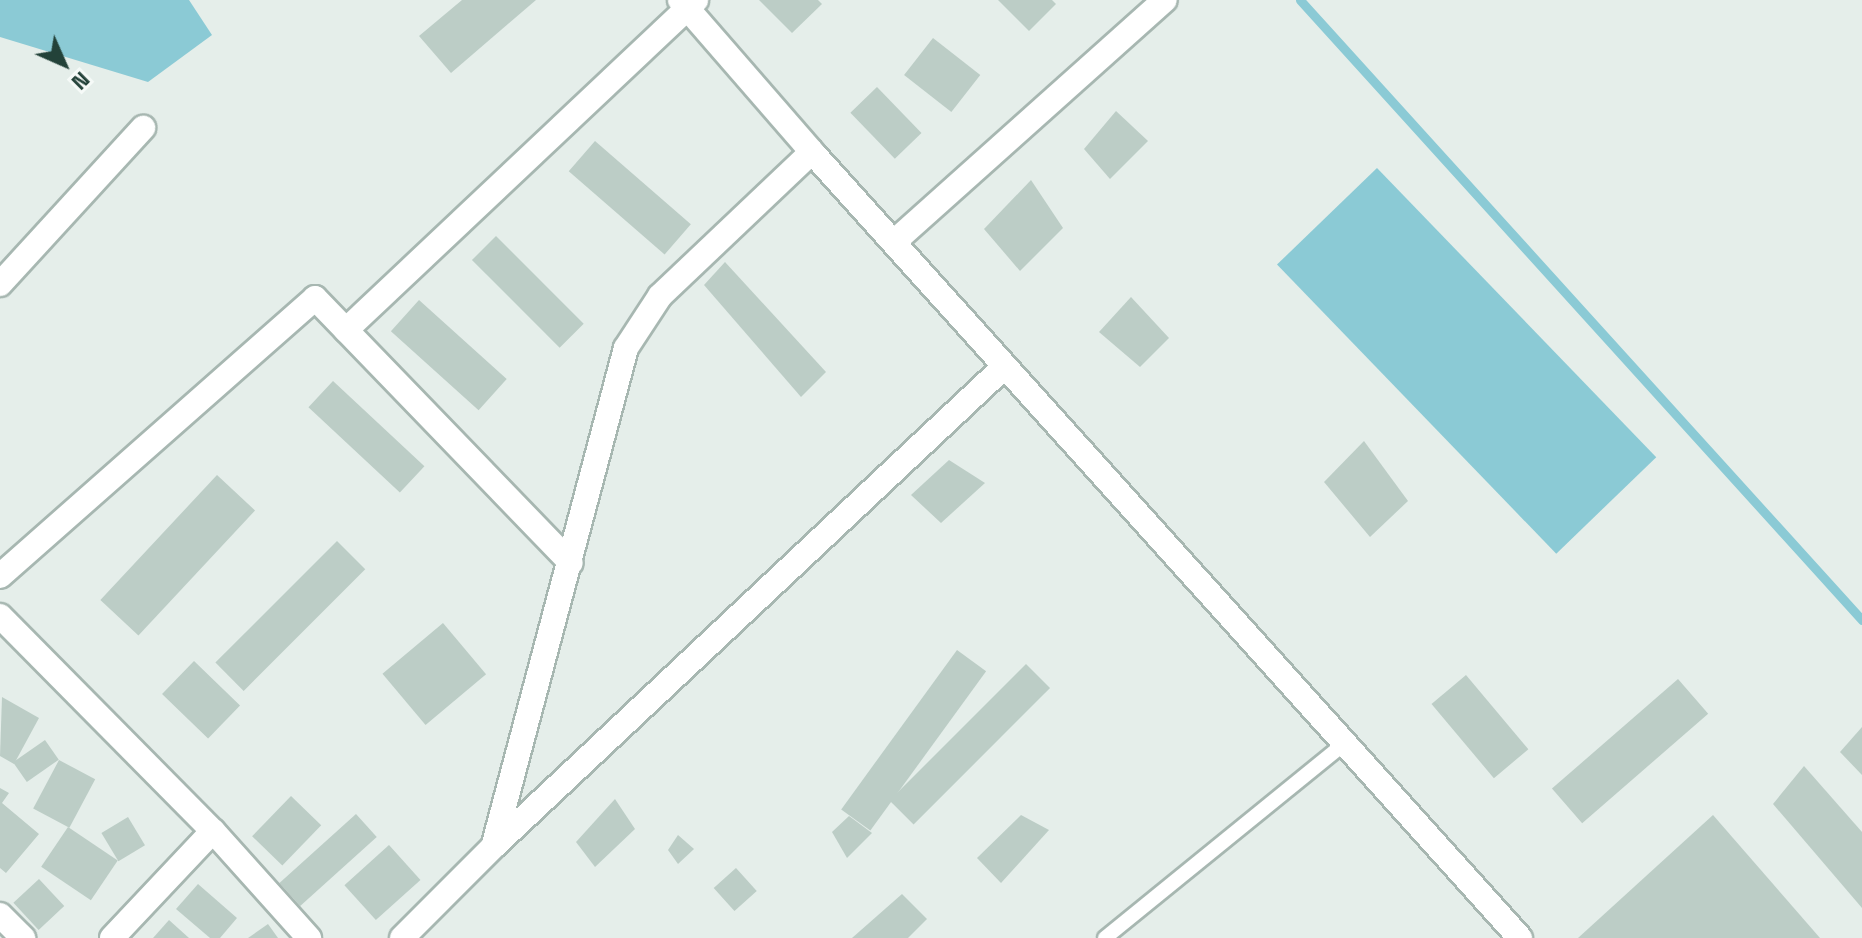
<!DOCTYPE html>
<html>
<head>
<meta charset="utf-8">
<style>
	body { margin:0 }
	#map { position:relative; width:1862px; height:938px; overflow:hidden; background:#e5eeea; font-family:"Space Grotesk",sans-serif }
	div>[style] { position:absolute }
	.water>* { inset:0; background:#8bcad5; transform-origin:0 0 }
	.stream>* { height:9px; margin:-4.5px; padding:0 4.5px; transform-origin:4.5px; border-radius:4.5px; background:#8bcad5 }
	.building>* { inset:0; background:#bccdc6; transform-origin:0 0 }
	.roads { filter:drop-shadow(2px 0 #a7b7b1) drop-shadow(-2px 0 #a7b7b1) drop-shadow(0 2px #a7b7b1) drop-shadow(0 -2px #a7b7b1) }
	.lane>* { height:14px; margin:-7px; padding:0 7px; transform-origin:7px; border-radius:7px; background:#fff }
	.street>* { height:24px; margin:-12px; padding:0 12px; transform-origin:12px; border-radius:12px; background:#fff }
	span { translate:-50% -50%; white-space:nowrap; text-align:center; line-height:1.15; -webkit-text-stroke:6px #f6faf8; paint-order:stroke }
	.north { position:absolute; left:24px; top:24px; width:80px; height:80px; -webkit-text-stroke:6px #f6faf8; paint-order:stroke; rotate:135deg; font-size:22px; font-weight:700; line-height:32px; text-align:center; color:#234239 }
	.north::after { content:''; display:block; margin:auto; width:28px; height:36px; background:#234239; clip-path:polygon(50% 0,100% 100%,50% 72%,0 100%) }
</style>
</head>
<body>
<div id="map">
	<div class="water">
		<i style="clip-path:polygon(0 0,189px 0,212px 35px,148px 82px,0 37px)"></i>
		<i style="left:1377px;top:168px;width:402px;height:139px;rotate:46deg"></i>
	</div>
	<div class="stream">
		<i style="left:1300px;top:0;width:837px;rotate:47.81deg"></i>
	</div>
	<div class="building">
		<i style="clip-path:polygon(462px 0,536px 0,451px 73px,419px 36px)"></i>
		<i style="clip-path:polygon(759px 0,818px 0,822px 4px,792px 33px)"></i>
		<i style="clip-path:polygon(998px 0,1052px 0,1056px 4px,1029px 31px)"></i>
		<i style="left:933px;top:38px;width:60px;height:47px;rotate:38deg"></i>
		<i style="left:877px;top:87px;width:64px;height:37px;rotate:46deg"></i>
		<i style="clip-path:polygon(1116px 111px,1148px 141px,1110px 179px,1084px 149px)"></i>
		<i style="left:595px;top:141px;width:127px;height:40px;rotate:41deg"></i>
		<i style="clip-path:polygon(1031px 180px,1063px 228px,1020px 271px,984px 229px)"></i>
		<i style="left:496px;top:236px;width:124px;height:34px;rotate:45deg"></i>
		<i style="clip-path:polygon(725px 262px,826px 372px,801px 397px,704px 285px)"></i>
		<i style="clip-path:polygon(1131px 297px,1169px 338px,1140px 367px,1099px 332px)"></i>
		<i style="left:419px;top:300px;width:118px;height:42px;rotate:42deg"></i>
		<i style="left:333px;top:381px;width:125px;height:36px;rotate:43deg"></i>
		<i style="clip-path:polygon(1364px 441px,1408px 501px,1370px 537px,1324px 482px)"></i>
		<i style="clip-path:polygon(949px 460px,985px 483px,941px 523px,911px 495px)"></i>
		<i style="left:217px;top:475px;width:52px;height:171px;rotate:43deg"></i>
		<i style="left:337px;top:541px;width:40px;height:172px;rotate:45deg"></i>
		<i style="left:443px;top:623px;width:67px;height:79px;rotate:50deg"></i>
		<i style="left:957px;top:650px;width:36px;height:197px;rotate:36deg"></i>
		<i style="left:194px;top:661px;width:64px;height:46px;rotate:44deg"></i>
		<i style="left:1026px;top:664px;width:34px;height:193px;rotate:45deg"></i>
		<i style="left:1466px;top:675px;width:97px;height:45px;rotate:50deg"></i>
		<i style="left:1678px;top:679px;width:46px;height:167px;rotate:49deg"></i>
		<i style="clip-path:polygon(2px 697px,39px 718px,14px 764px,0 756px)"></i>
		<i style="clip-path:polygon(1862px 727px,1862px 775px,1840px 752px)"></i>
		<i style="left:45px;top:740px;width:24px;height:39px;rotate:55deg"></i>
		<i style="left:59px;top:760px;width:41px;height:55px;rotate:28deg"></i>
		<i style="clip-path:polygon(1804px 766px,1862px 832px,1862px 908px,1773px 804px)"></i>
		<i style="clip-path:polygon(0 788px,9px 793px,2px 803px,39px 834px,6px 873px,0 868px)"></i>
		<i style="left:291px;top:796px;width:42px;height:56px;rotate:44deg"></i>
		<i style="clip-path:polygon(615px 799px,635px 829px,595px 867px,576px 842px)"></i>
		<i style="left:356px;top:814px;width:31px;height:103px;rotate:48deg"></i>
		<i style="clip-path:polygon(1021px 815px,1049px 830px,1001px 883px,977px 858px)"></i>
		<i style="clip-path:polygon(1713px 815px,1820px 938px,1578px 938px)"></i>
		<i style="clip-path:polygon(849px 816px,872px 833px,847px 858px,832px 832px)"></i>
		<i style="left:128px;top:817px;width:33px;height:31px;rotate:59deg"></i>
		<i style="left:68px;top:827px;width:60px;height:48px;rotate:34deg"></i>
		<i style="clip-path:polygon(678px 835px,694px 849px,678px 864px,668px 850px)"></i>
		<i style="left:389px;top:845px;width:47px;height:60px;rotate:48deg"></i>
		<i style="left:736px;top:868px;width:31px;height:30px;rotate:48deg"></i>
		<i style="left:39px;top:879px;width:37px;height:35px;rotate:47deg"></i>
		<i style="clip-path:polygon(198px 884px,237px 918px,220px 938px,210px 938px,176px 909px)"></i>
		<i style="clip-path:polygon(902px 894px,927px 919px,908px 938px,852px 938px)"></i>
		<i style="clip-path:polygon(169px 920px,189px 938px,153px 938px)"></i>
		<i style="clip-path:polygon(268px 924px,278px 938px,248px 938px)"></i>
	</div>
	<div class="roads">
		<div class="lane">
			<i style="left:1105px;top:938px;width:309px;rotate:-39.1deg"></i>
		</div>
		<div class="street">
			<i style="left:680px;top:0;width:201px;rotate:49deg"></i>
			<i style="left:812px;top:152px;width:1058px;rotate:47.99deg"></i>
			<i style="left:894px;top:242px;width:363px;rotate:-41.8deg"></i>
			<i style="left:0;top:284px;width:212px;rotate:-47.5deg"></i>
			<i style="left:346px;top:330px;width:481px;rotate:-43.3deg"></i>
			<i style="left:0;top:576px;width:420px;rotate:-41.4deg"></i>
			<i style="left:315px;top:298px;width:368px;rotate:46deg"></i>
			<i style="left:0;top:616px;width:303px;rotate:45.3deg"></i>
			<i style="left:213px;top:831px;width:144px;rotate:48.1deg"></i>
			<i style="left:494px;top:844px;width:513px;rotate:-75.1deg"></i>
			<i style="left:626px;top:348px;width:62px;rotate:-56.8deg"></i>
			<i style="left:660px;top:296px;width:209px;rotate:-43.5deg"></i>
			<i style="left:0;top:915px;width:33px;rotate:45deg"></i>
			<i style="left:112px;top:938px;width:147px;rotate:-46.7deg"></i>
			<i style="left:402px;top:938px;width:129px;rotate:-45deg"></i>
			<i style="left:493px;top:847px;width:702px;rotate:-43.21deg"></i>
		</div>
	</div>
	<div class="north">N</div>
</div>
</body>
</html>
